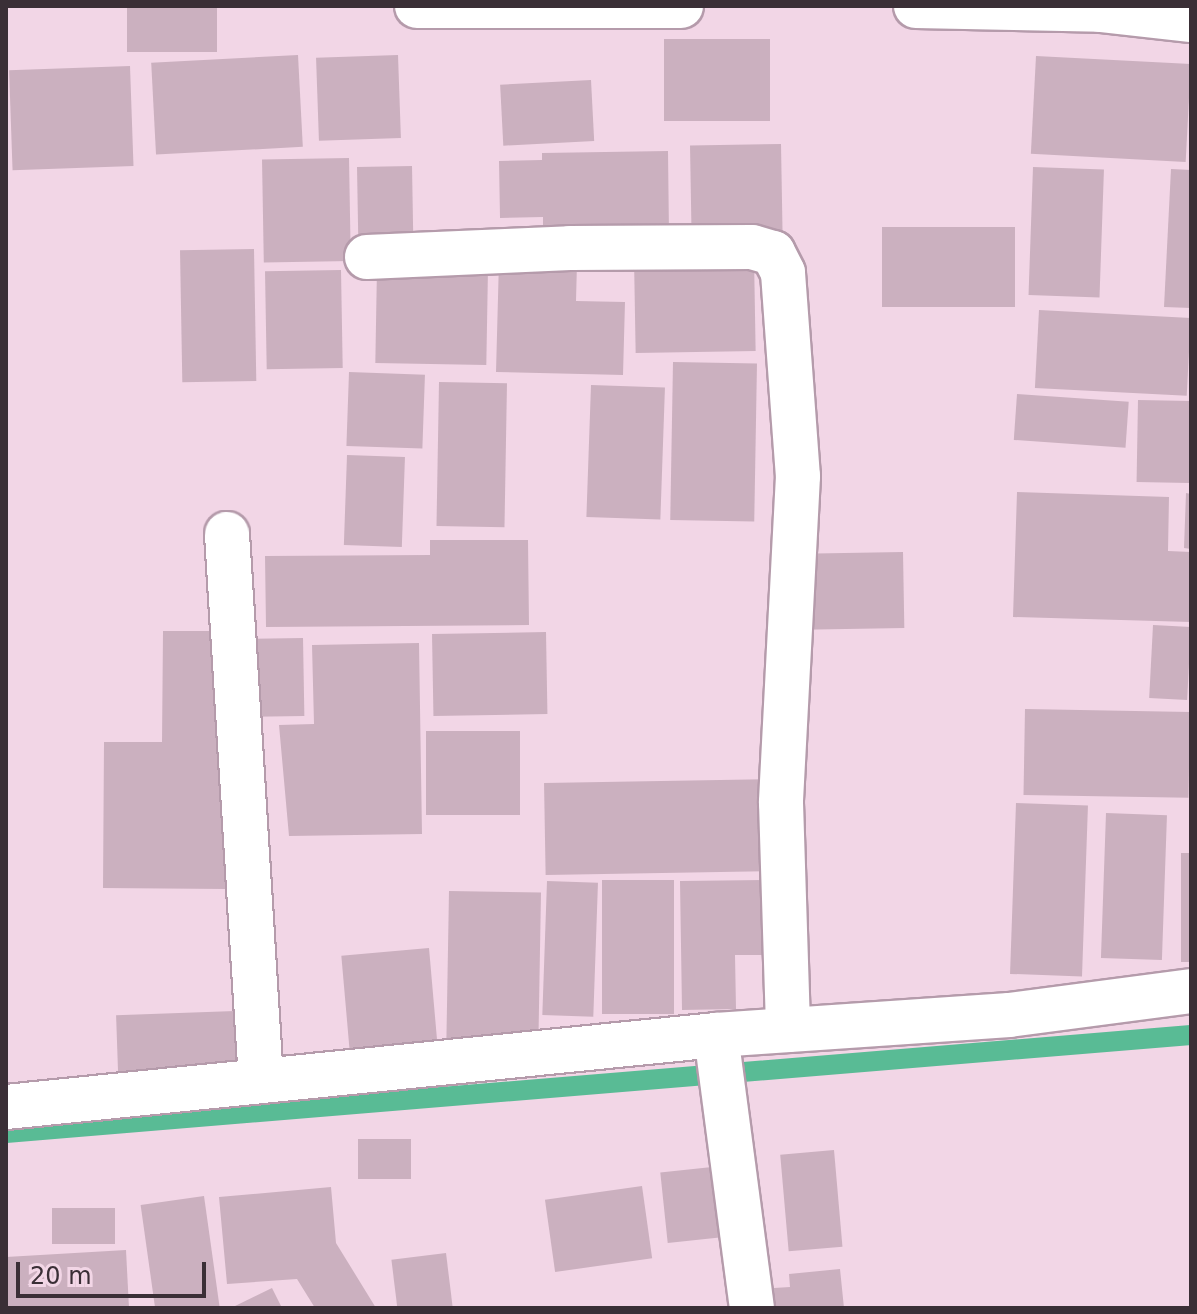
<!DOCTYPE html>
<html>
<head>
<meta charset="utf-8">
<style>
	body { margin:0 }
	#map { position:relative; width:1197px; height:1314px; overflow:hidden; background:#f2d6e6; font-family:"DejaVu Sans",sans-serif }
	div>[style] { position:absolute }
	.stream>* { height:20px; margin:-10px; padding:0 10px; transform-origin:10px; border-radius:10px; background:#59bb95 }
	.building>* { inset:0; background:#cbb0bf; transform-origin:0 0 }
	.roads { filter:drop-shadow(2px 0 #b59bab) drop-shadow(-2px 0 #b59bab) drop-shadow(0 2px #b59bab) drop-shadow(0 -2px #b59bab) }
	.minor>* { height:44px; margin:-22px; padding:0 22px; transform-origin:22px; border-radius:22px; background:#fff }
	span { translate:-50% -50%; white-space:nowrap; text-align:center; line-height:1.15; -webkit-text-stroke:8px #f2d6e6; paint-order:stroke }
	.frame { position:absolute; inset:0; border:8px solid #3a2f36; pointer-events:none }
	.scale { position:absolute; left:16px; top:1262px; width:190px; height:36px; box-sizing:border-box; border:4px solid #3a2f36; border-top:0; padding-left:10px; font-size:24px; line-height:28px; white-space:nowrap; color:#3a2f36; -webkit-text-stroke:6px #f2d6e6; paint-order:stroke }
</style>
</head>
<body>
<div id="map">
	<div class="stream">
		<i style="left:6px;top:1133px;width:1189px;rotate:-4.73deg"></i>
	</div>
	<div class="building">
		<i style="left:127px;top:6px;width:90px;height:46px"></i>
		<i style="left:664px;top:39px;width:106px;height:82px"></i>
		<i style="left:298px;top:55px;width:92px;height:147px;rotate:87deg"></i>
		<i style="left:398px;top:55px;width:83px;height:82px;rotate:88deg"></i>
		<i style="left:1036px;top:56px;width:155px;height:98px;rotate:3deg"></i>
		<i style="left:130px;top:66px;width:100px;height:121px;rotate:88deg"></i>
		<i style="left:591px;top:80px;width:61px;height:91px;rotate:87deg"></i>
		<i style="left:781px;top:144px;width:91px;height:91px;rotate:89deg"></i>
		<i style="clip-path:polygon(668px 151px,669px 235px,543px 237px,543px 217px,500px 218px,499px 161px,542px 160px,542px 153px)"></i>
		<i style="left:349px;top:158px;width:103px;height:87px;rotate:89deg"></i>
		<i style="left:412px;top:166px;width:78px;height:55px;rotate:89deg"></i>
		<i style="left:1033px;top:167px;width:71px;height:128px;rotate:2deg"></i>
		<i style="clip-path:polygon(1171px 169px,1191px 170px,1191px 308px,1164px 307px)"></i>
		<i style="left:882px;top:227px;width:133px;height:80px"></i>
		<i style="left:254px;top:249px;width:132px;height:74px;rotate:89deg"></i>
		<i style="left:754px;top:257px;width:94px;height:120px;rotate:89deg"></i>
		<i style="clip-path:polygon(499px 260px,577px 263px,576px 301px,625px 302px,623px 375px,496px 372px)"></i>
		<i style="left:377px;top:267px;width:111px;height:96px;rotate:1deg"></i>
		<i style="left:341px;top:270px;width:98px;height:76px;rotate:89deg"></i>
		<i style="left:1039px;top:310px;width:152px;height:78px;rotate:3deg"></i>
		<i style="left:673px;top:362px;width:84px;height:158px;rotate:1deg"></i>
		<i style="left:349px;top:372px;width:76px;height:74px;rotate:2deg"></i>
		<i style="left:439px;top:382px;width:68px;height:144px;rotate:1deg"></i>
		<i style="left:591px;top:385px;width:74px;height:132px;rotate:2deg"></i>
		<i style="left:1017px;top:394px;width:112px;height:46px;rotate:4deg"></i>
		<i style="left:1138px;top:400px;width:53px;height:82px;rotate:1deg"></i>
		<i style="left:347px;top:455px;width:58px;height:90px;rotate:2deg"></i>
		<i style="clip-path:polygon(1017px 492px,1169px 497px,1168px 551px,1191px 552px,1191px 622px,1013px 617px)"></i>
		<i style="clip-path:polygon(1186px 493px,1191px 494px,1191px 549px,1184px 548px)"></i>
		<i style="clip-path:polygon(430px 540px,528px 540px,529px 625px,266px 627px,265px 556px,430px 555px)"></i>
		<i style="left:903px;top:552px;width:76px;height:102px;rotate:89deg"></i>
		<i style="left:1153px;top:625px;width:38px;height:73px;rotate:3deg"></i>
		<i style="clip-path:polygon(163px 631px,227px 631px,226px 889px,103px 888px,104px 742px,162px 742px)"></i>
		<i style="left:546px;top:632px;width:82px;height:114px;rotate:89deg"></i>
		<i style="left:303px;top:638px;width:78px;height:58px;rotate:89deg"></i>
		<i style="clip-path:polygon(419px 643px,422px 834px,289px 836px,279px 725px,314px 724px,312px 645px)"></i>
		<i style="left:1025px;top:709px;width:165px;height:86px;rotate:1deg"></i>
		<i style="left:426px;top:731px;width:94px;height:84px"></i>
		<i style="left:773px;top:779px;width:92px;height:229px;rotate:89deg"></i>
		<i style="left:1016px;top:803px;width:72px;height:171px;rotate:2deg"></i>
		<i style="left:1106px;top:813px;width:61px;height:145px;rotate:2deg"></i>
		<i style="left:1181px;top:853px;width:10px;height:109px"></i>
		<i style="left:602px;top:880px;width:72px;height:134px"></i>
		<i style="clip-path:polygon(774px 880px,775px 955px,735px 955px,736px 1009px,682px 1010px,680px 881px)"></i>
		<i style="left:547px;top:881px;width:51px;height:134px;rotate:2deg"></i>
		<i style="left:449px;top:891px;width:92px;height:152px;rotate:1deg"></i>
		<i style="left:429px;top:948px;width:103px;height:88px;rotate:85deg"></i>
		<i style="left:235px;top:1011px;width:62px;height:119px;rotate:88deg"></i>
		<i style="left:358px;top:1139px;width:53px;height:40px"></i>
		<i style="left:834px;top:1150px;width:97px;height:54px;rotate:85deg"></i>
		<i style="left:712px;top:1167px;width:71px;height:52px;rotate:84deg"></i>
		<i style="left:642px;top:1186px;width:73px;height:98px;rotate:82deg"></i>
		<i style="clip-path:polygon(331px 1187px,336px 1243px,376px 1308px,315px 1308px,297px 1279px,227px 1284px,219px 1197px)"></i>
		<i style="left:204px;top:1196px;width:113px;height:64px;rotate:82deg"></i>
		<i style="left:115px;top:1208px;width:36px;height:63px;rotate:90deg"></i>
		<i style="clip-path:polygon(126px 1250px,129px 1308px,6px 1308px,6px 1257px)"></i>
		<i style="left:446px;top:1253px;width:55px;height:55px;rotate:83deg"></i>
		<i style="clip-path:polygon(840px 1269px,844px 1308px,759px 1308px,757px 1289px,790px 1287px,789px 1274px)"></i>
		<i style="clip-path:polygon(272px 1288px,282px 1308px,231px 1308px)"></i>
	</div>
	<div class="roads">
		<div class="minor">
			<i style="left:417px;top:6px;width:264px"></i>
			<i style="left:916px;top:6px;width:184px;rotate:1.2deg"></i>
			<i style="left:1100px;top:10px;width:92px;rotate:6.3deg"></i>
			<i style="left:367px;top:257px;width:203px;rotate:-2.5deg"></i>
			<i style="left:570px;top:248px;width:182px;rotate:-0.3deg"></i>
			<i style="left:752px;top:247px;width:22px;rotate:16deg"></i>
			<i style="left:773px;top:253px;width:22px;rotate:63deg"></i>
			<i style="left:783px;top:273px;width:204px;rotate:85.8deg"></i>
			<i style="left:798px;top:476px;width:327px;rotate:93deg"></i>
			<i style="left:781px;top:803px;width:227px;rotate:88.2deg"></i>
			<i style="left:227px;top:534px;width:548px;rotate:86.44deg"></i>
			<i style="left:716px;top:1035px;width:275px;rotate:82.5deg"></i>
			<i style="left:6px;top:1107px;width:714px;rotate:-5.79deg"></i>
			<i style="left:716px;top:1035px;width:294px;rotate:-3.9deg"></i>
			<i style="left:1009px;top:1015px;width:184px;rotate:-7.5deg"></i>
		</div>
	</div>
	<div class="frame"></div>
	<div class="scale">20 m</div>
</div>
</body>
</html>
